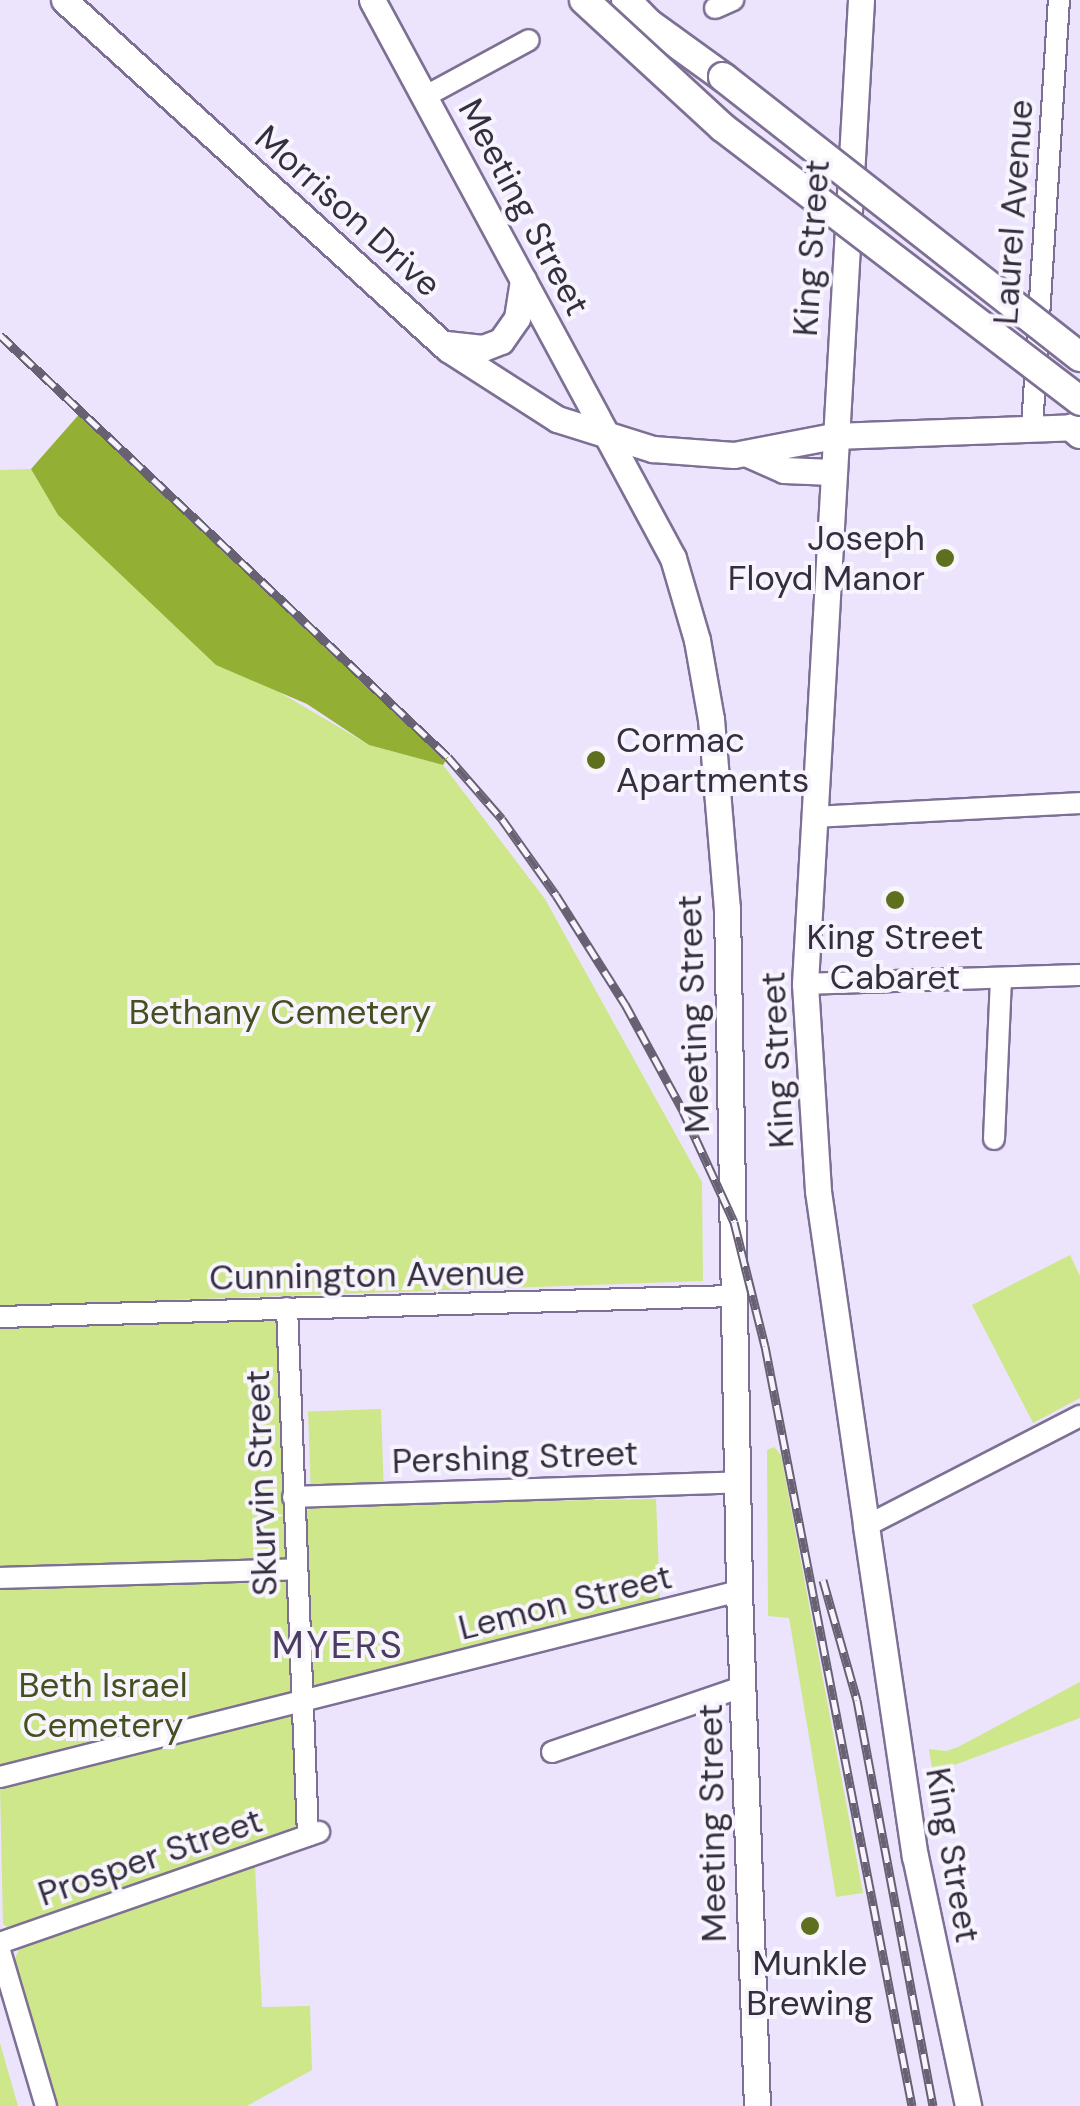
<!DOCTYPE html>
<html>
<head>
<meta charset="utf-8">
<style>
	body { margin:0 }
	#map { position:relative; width:1080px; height:2106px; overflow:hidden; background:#ece4fd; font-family:"DM Sans",sans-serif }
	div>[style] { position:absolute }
	.green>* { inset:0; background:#cde78a; transform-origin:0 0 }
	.forest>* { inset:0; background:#94b034 }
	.roads { filter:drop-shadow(2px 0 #7d7094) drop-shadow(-2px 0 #7d7094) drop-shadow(0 2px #7d7094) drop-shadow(0 -2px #7d7094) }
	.minor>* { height:20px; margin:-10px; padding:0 10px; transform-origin:10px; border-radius:10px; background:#fff }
	.major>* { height:25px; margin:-12.5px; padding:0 12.5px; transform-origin:12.5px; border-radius:12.5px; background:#fff }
	.highway>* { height:28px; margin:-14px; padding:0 14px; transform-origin:14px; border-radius:14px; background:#fff }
	.rail>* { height:9px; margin-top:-4.5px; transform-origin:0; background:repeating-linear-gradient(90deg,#f7f4fd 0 15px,#676173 0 30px); box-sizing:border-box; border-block:2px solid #676173 }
	.bridges { filter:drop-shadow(2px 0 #7d7094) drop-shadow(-2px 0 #7d7094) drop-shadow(0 2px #7d7094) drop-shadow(0 -2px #7d7094) }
	.highway-bridge>* { height:28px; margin:-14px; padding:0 14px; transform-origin:14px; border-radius:14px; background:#fff }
	.dots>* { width:28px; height:28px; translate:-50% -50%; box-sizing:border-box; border:5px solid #f7f4fd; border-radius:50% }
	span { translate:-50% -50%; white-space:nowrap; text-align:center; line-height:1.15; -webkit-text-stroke:8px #f7f4fd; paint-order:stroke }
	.street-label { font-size:35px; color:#342e3e }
	.poi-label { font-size:35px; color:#342e3e }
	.right { translate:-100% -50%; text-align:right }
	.left { translate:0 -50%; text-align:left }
	.park-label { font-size:35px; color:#445020 }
	.neighbourhood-label { font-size:38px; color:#4a3d5f; letter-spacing:2.5px }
</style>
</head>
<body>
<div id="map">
	<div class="green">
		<i style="clip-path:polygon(31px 469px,58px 515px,132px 584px,274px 689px,369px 745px,443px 765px,545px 899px,702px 1182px,703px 1281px,0 1306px,0 470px)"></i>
		<i style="clip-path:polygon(1070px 1255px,1080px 1276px,1080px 1398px,1033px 1423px,972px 1305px)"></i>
		<i style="clip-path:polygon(270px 1318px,279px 1325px,288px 1556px,281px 1561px,0 1571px,0 1326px)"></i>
		<i style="left:381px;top:1409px;width:73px;height:73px;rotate:88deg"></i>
		<i style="clip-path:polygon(774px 1447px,781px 1455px,863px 1893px,836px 1897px,789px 1618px,768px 1616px,767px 1450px)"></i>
		<i style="clip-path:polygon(656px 1499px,660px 1601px,321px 1690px,310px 1686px,301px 1516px,314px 1505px)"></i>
		<i style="clip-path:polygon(282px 1578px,290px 1584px,294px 1689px,285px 1699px,0 1771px,0 1586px)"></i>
		<i style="clip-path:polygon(1080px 1682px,1080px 1718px,941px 1770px,934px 1781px,929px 1749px,946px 1751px,958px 1747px)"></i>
		<i style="clip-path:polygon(287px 1715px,295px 1718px,297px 1826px,13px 1931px,3px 1924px,0 1787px)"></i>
		<i style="clip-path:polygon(255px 1866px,262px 2007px,310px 2006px,312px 2070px,247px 2106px,55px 2106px,13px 1963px,21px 1945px)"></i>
		<i style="clip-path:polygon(0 2043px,18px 2106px,0 2106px)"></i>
	</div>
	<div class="forest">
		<i style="clip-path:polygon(82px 411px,448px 757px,443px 765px,369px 745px,307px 704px,216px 665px,58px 515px,31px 469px)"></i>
	</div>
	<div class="roads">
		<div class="minor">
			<i style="left:715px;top:8px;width:20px;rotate:-24deg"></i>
			<i style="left:424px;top:97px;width:119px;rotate:-28.5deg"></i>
			<i style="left:1032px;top:428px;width:429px;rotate:-86.4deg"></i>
			<i style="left:814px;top:817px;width:266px;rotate:-3deg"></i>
			<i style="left:805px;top:984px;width:275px;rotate:-1.9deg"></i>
			<i style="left:994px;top:1139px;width:161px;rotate:-87.5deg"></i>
			<i style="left:287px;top:1308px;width:528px;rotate:87.72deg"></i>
			<i style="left:0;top:1317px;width:735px;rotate:-1.64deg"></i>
			<i style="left:293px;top:1497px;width:446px;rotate:-1.9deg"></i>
			<i style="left:866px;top:1526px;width:241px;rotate:-27.2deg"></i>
			<i style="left:0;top:1578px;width:297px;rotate:-1.7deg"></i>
			<i style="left:552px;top:1752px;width:204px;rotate:-18.9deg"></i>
			<i style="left:0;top:1777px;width:762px;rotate:-14.13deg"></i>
			<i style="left:0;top:1943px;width:338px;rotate:-19.2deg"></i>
			<i style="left:0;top:1951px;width:162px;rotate:73.5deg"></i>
		</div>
		<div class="major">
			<i style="left:64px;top:0;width:519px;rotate:42.27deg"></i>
			<i style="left:448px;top:349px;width:130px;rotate:32.7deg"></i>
			<i style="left:557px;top:419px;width:101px;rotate:17.4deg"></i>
			<i style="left:653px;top:449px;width:81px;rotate:4.2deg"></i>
			<i style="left:734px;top:455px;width:102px;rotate:-10.8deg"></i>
			<i style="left:834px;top:436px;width:246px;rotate:-2.1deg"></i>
			<i style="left:372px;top:0;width:634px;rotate:61.66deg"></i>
			<i style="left:673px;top:558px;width:85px;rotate:73.7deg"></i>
			<i style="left:697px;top:640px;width:80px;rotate:80deg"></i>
			<i style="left:711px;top:719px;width:190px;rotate:85.2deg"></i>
			<i style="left:727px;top:908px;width:683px;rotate:88.99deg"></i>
			<i style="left:739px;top:1591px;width:515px;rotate:88deg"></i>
			<i style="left:861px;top:0;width:986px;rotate:93.26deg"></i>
			<i style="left:805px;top:984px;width:207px;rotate:86.4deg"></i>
			<i style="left:818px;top:1191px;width:338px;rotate:81.8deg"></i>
			<i style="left:866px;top:1526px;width:334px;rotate:81.6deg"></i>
			<i style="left:915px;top:1856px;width:256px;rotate:78deg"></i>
			<i style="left:446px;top:344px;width:37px;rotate:6deg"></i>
			<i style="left:483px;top:348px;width:19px;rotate:-21deg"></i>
			<i style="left:501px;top:341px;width:28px;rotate:-55deg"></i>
			<i style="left:517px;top:318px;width:39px;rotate:-81deg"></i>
			<i style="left:748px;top:454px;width:39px;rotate:24deg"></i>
			<i style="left:784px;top:470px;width:48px;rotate:2.4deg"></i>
		</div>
		<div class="highway">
			<i style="left:626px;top:0;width:30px;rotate:46deg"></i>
			<i style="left:647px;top:22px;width:94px;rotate:35.9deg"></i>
			<i style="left:1073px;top:428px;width:9px;rotate:41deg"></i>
		</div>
	</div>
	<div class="rail">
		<i style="left:0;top:335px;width:615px;rotate:43.29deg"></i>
		<i style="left:448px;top:757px;width:82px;rotate:48.9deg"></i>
		<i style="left:502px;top:819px;width:93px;rotate:54.6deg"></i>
		<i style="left:556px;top:895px;width:129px;rotate:57.7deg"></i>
		<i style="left:625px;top:1004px;width:122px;rotate:61.5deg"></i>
		<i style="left:683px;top:1111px;width:122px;rotate:65.3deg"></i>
		<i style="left:734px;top:1222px;width:128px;rotate:76deg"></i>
		<i style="left:765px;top:1346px;width:774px;rotate:79.05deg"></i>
		<i style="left:823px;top:1580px;width:125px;rotate:74.2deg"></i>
		<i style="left:857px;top:1700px;width:413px;rotate:79.4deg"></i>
	</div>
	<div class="bridges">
		<div class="highway-bridge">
			<i style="left:584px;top:0;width:188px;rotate:42.6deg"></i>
			<i style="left:722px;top:127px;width:451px;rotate:37.4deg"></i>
			<i style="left:723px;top:77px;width:454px;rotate:38.1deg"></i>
		</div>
	</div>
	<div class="dots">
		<i style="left:945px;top:558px;background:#5e701e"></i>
		<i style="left:596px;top:760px;background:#5e701e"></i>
		<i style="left:895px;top:900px;background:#5e701e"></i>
		<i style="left:810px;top:1926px;background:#5e701e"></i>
	</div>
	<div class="street-label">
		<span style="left:524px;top:207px;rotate:62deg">Meeting Street</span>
		<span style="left:348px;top:211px;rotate:42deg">Morrison Drive</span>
		<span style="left:1013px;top:212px;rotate:-86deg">Laurel Avenue</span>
		<span style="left:811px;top:248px;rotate:-86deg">King Street</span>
		<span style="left:693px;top:1014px;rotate:-92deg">Meeting Street</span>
		<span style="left:777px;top:1060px;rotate:-93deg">King Street</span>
		<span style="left:367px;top:1275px;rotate:-1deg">Cunnington Avenue</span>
		<span style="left:515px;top:1457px;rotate:-2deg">Pershing Street</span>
		<span style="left:261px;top:1483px;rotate:-92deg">Skurvin Street</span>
		<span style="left:565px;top:1602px;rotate:-14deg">Lemon Street</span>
		<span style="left:712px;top:1823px;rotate:-91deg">Meeting Street</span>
		<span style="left:953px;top:1855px;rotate:80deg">King Street</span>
		<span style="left:150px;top:1857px;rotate:-19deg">Prosper Street</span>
	</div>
	<div class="poi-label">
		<span class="right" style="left:925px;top:558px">Joseph<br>Floyd Manor</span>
		<span class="left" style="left:616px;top:760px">Cormac<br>Apartments</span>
		<span style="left:895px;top:957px">King Street<br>Cabaret</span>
		<span style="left:810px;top:1983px">Munkle<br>Brewing</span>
	</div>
	<div class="park-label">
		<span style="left:280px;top:1012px">Bethany Cemetery</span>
		<span style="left:103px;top:1705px">Beth Israel<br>Cemetery</span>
	</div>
	<div class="neighbourhood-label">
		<span style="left:338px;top:1646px">MYERS</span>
	</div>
</div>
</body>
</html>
